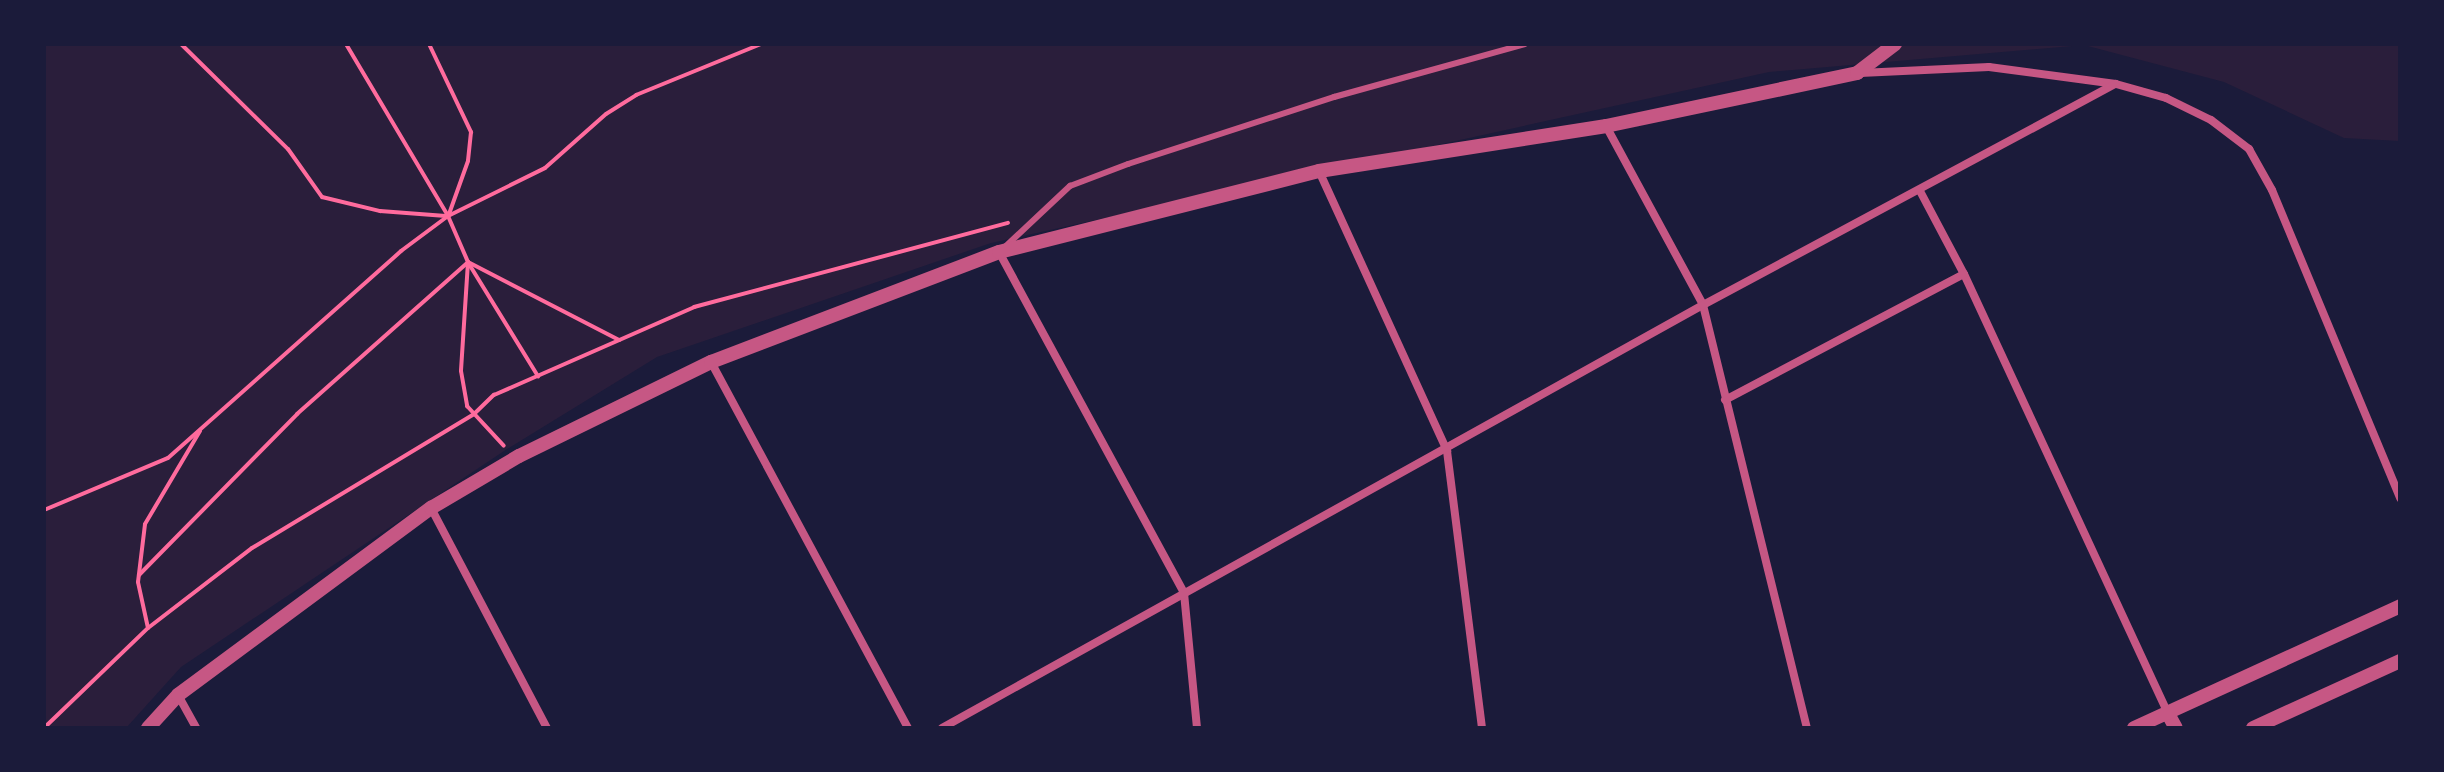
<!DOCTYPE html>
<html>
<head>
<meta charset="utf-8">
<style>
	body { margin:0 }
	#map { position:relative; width:2444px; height:772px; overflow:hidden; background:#1b1b3a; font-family:Quicksand,sans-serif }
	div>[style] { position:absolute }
	.green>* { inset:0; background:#2a1e3b }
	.path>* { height:4px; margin:-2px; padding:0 2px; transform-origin:2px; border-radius:2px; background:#ff6b9d }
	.service>* { height:6px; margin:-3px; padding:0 3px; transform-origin:3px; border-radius:3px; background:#c65784 }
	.minor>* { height:8px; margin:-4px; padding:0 4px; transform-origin:4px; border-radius:4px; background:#c65784 }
	.tertiary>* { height:14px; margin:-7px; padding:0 7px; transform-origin:7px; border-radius:7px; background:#c65784 }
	span { translate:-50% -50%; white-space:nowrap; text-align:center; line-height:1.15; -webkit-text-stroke:7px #1b1b3a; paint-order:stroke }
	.frame { position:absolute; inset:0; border:46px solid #1b1b3a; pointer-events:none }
</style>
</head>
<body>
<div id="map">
	<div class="green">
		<i style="clip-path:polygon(44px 44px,2400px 44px,2400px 141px,2344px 138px,2224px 82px,2084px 45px,1769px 72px,991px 243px,657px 357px,507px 449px,181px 667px,126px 728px,44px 728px)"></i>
	</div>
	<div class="path">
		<i style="left:181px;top:44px;width:150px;rotate:44.5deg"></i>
		<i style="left:288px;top:149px;width:59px;rotate:54.7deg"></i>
		<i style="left:322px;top:197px;width:60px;rotate:13.6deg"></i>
		<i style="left:380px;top:211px;width:66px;rotate:4.3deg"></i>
		<i style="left:346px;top:44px;width:200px;rotate:59.3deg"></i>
		<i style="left:448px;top:216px;width:50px;rotate:66.5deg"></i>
		<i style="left:468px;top:262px;width:109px;rotate:93.7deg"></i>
		<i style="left:461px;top:371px;width:36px;rotate:80deg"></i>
		<i style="left:467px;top:406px;width:54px;rotate:47.2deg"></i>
		<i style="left:429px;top:44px;width:98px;rotate:64.5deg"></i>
		<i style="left:471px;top:132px;width:29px;rotate:96deg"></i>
		<i style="left:468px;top:161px;width:56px;rotate:109.7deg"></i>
		<i style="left:468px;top:262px;width:170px;rotate:27.3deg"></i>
		<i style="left:469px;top:264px;width:132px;rotate:58.4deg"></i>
		<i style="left:44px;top:510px;width:134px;rotate:-22.8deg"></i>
		<i style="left:168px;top:458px;width:312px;rotate:-41.6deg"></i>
		<i style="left:401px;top:251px;width:59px;rotate:-36.7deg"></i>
		<i style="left:448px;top:216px;width:108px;rotate:-26.3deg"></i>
		<i style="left:545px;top:168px;width:81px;rotate:-41.5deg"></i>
		<i style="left:606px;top:114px;width:36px;rotate:-32deg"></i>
		<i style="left:636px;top:95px;width:135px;rotate:-22.2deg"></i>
		<i style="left:139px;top:575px;width:226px;rotate:-45.5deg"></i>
		<i style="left:297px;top:414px;width:229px;rotate:-41.6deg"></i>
		<i style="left:148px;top:628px;width:47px;rotate:-102.3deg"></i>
		<i style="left:138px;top:582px;width:58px;rotate:-83.1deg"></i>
		<i style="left:145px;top:524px;width:108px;rotate:-59.4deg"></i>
		<i style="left:44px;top:728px;width:144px;rotate:-43.9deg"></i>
		<i style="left:148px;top:628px;width:131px;rotate:-37.6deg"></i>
		<i style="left:252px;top:548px;width:259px;rotate:-31.1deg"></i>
		<i style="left:474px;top:414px;width:28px;rotate:-44deg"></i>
		<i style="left:494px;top:395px;width:219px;rotate:-23.7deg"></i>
		<i style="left:694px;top:307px;width:325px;rotate:-15deg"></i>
	</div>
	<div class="service">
		<i style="left:1006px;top:246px;width:88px;rotate:-43.2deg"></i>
		<i style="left:1070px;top:186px;width:62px;rotate:-20.8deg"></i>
		<i style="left:1128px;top:164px;width:217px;rotate:-18deg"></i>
		<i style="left:1334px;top:97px;width:198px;rotate:-15.5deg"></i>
	</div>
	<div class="minor">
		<i style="left:1860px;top:73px;width:129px;rotate:-2.7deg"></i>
		<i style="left:1989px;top:67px;width:128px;rotate:7.6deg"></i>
		<i style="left:2116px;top:84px;width:52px;rotate:15.6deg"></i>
		<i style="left:2166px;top:98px;width:50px;rotate:26.1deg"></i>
		<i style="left:2211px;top:120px;width:48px;rotate:37.3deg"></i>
		<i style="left:2249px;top:149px;width:47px;rotate:60.7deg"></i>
		<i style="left:2272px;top:190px;width:334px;rotate:67.4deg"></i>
		<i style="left:1606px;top:126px;width:204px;rotate:61.5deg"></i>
		<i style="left:1703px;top:305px;width:436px;rotate:76.2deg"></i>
		<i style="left:1319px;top:171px;width:308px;rotate:65.4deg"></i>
		<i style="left:1447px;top:451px;width:279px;rotate:82.8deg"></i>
		<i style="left:1920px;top:191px;width:94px;rotate:62.1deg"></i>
		<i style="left:1964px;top:274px;width:483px;rotate:65.1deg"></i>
		<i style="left:999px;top:252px;width:388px;rotate:61.5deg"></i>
		<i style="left:1184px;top:593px;width:136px;rotate:84.5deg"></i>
		<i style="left:711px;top:362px;width:416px;rotate:61.7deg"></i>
		<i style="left:1725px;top:400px;width:270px;rotate:-27.8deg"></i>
		<i style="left:431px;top:508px;width:249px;rotate:62.2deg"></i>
		<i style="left:178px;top:695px;width:38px;rotate:61deg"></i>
		<i style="left:942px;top:728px;width:871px;rotate:-29.07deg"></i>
		<i style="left:1703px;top:305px;width:468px;rotate:-28.2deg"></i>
	</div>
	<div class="tertiary">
		<i style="left:2167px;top:712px;width:18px;rotate:61deg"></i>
		<i style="left:148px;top:728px;width:45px;rotate:-47.7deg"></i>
		<i style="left:178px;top:695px;width:315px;rotate:-36.5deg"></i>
		<i style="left:431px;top:508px;width:102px;rotate:-30.6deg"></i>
		<i style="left:519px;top:456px;width:214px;rotate:-26.1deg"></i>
		<i style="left:711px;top:362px;width:308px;rotate:-20.9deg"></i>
		<i style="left:999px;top:252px;width:330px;rotate:-14.2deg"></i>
		<i style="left:1319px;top:171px;width:291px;rotate:-8.9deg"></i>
		<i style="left:1606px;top:126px;width:257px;rotate:-11.9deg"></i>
		<i style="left:1857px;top:73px;width:48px;rotate:-37.3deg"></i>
		<i style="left:2134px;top:728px;width:293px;rotate:-24.6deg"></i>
		<i style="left:2253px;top:728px;width:162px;rotate:-24.5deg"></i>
	</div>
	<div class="frame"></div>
</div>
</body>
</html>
